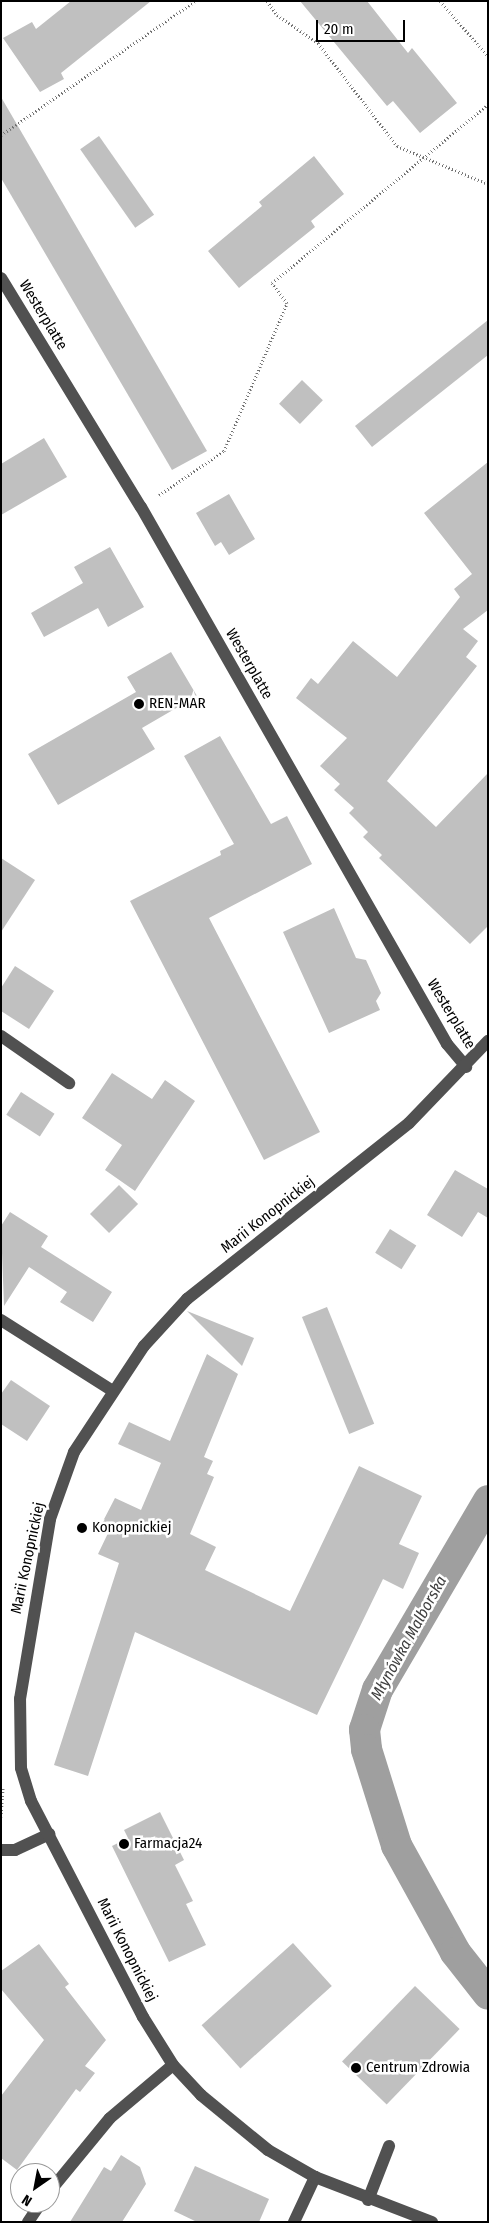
<!DOCTYPE html>
<html>
<head>
<meta charset="utf-8">
<style>
	body { margin:0 }
	#map { position:relative; width:489px; height:2223px; overflow:hidden; background:#fff; font-family:"Fira Sans Condensed",sans-serif }
	div>[style] { position:absolute }
	.canal>* { height:31px; margin:-15.5px; padding:0 15.5px; transform-origin:15.5px; border-radius:15.5px; background:#9f9f9f }
	.building>* { inset:0; background:#c0c0c0; transform-origin:0 0 }
	.path>* { height:3px; margin-top:-1.5px; transform-origin:0; background:repeating-linear-gradient(90deg,#737373 0 1px,transparent 0 3.5px) }
	.minor>* { height:12px; margin:-6px; padding:0 6px; transform-origin:6px; border-radius:6px; background:#515151 }
	.dots>* { width:14px; height:14px; translate:-50% -50%; box-sizing:border-box; border:2px solid #fff; border-radius:50% }
	span { translate:-50% -50%; white-space:nowrap; text-align:center; line-height:1.15; -webkit-text-stroke:5px #fff; paint-order:stroke }
	.street-label { font-size:15px; color:#000 }
	.poi-label { font-size:15px; color:#000 }
	.left { translate:0 -50%; text-align:left }
	.water-label { font-size:16px; color:#404040; font-style:italic }
	.frame { position:absolute; inset:0; border:2px solid #000; pointer-events:none }
	.north { position:absolute; left:10px; top:2163px; width:50px; height:50px; box-sizing:border-box; background:#fff; border:1px solid #999; border-radius:50%; rotate:213deg; font-size:14px; font-weight:700; line-height:20px; text-align:center; color:#000 }
	.north::after { content:''; display:block; margin:auto; width:18px; height:22px; background:#000; clip-path:polygon(50% 0,100% 100%,50% 72%,0 100%) }
	.scale { position:absolute; left:316px; top:20px; width:89px; height:22px; box-sizing:border-box; border:2px solid #000; border-top:0; padding-left:6px; font-size:15px; line-height:18px; white-space:nowrap; color:#000; -webkit-text-stroke:4px #fff; paint-order:stroke }
</style>
</head>
<body>
<div id="map">
	<div class="canal">
		<i style="left:488px;top:1500px;width:219px;rotate:120.4deg"></i>
		<i style="left:377px;top:1689px;width:42px;rotate:108deg"></i>
		<i style="left:364px;top:1729px;width:20px;rotate:84deg"></i>
		<i style="left:366px;top:1749px;width:101px;rotate:72.6deg"></i>
		<i style="left:396px;top:1845px;width:122px;rotate:61.1deg"></i>
		<i style="left:455px;top:1952px;width:53px;rotate:51.8deg"></i>
	</div>
	<div class="building">
		<i style="clip-path:polygon(71px 1px,151px 1px,61px 73px,64px 79px,40px 92px,3px 38px,32px 22px,36px 29px)"></i>
		<i style="clip-path:polygon(300px 1px,367px 1px,408px 53px,412px 48px,457px 103px,420px 133px,393px 101px,387px 106px)"></i>
		<i style="clip-path:polygon(1px 97px,207px 451px,172px 470px,1px 178px)"></i>
		<i style="left:99px;top:136px;width:96px;height:23px;rotate:55deg"></i>
		<i style="clip-path:polygon(314px 156px,344px 194px,311px 221px,315px 227px,239px 288px,208px 251px,262px 206px,259px 202px)"></i>
		<i style="clip-path:polygon(488px 320px,488px 355px,372px 447px,355px 426px)"></i>
		<i style="left:302px;top:380px;width:29px;height:33px;rotate:44deg"></i>
		<i style="clip-path:polygon(44px 438px,67px 477px,1px 515px,1px 464px)"></i>
		<i style="clip-path:polygon(488px 462px,488px 610px,463px 629px,478px 641px,466px 657px,477px 666px,387px 781px,436px 827px,488px 773px,488px 926px,470px 944px,379px 858px,382px 855px,363px 837px,368px 832px,349px 813px,354px 808px,334px 790px,340px 784px,320px 766px,347px 738px,296px 698px,311px 678px,318px 684px,353px 641px,397px 677px,460px 597px,454px 589px,472px 574px,424px 513px)"></i>
		<i style="clip-path:polygon(229px 494px,255px 539px,229px 555px,221px 542px,215px 546px,196px 513px)"></i>
		<i style="clip-path:polygon(110px 547px,144px 607px,108px 627px,98px 608px,44px 637px,31px 613px,83px 583px,74px 567px)"></i>
		<i style="clip-path:polygon(171px 652px,197px 696px,142px 728px,155px 749px,58px 805px,28px 754px,136px 692px,127px 677px)"></i>
		<i style="clip-path:polygon(220px 736px,271px 824px,287px 816px,312px 864px,209px 918px,320px 1132px,264px 1160px,130px 901px,221px 855px,220px 851px,234px 844px,184px 756px)"></i>
		<i style="clip-path:polygon(1px 858px,35px 880px,1px 932px)"></i>
		<i style="clip-path:polygon(334px 908px,356px 958px,366px 960px,381px 993px,376px 1001px,380px 1010px,329px 1033px,283px 932px)"></i>
		<i style="clip-path:polygon(15px 966px,54px 991px,29px 1029px,1px 1011px,1px 988px)"></i>
		<i style="clip-path:polygon(112px 1073px,152px 1099px,165px 1080px,195px 1101px,135px 1191px,105px 1170px,122px 1145px,82px 1118px)"></i>
		<i style="left:21px;top:1092px;width:40px;height:27px;rotate:33deg"></i>
		<i style="clip-path:polygon(455px 1170px,488px 1189px,488px 1218px,478px 1212px,462px 1237px,427px 1215px)"></i>
		<i style="left:119px;top:1185px;width:27px;height:41px;rotate:45deg"></i>
		<i style="clip-path:polygon(10px 1212px,48px 1236px,41px 1247px,112px 1292px,93px 1322px,60px 1302px,67px 1292px,29px 1267px,4px 1306px,1px 1226px)"></i>
		<i style="left:390px;top:1229px;width:31px;height:28px;rotate:32deg"></i>
		<i style="left:327px;top:1307px;width:126px;height:27px;rotate:68deg"></i>
		<i style="clip-path:polygon(187px 1311px,254px 1338px,242px 1366px)"></i>
		<i style="clip-path:polygon(207px 1354px,238px 1374px,204px 1457px,213px 1461px,207px 1474px,214px 1477px,190px 1534px,216px 1547px,205px 1570px,290px 1611px,359px 1466px,422px 1496px,399px 1544px,419px 1553px,403px 1589px,383px 1579px,317px 1715px,135px 1632px,88px 1776px,54px 1765px,119px 1563px,98px 1554px,110px 1529px,101px 1525px,115px 1498px,141px 1510px,161px 1463px,118px 1444px,129px 1422px,170px 1441px)"></i>
		<i style="clip-path:polygon(11px 1380px,50px 1406px,27px 1441px,1px 1424px,1px 1394px)"></i>
		<i style="clip-path:polygon(160px 1812px,184px 1860px,175px 1865px,193px 1901px,186px 1904px,206px 1945px,169px 1962px,112px 1846px,128px 1838px,124px 1830px)"></i>
		<i style="left:293px;top:1943px;width:58px;height:123px;rotate:48deg"></i>
		<i style="clip-path:polygon(39px 1944px,69px 1984px,65px 1987px,106px 2040px,85px 2066px,95px 2073px,80px 2092px,76px 2089px,17px 2170px,1px 2158px,1px 2096px,44px 2040px,1px 1989px,1px 1971px)"></i>
		<i style="left:415px;top:1986px;width:62px;height:105px;rotate:44deg"></i>
		<i style="clip-path:polygon(121px 2155px,140px 2167px,146px 2184px,122px 2222px,70px 2222px,104px 2167px,111px 2171px)"></i>
		<i style="clip-path:polygon(195px 2166px,269px 2199px,259px 2222px,197px 2222px,174px 2211px)"></i>
	</div>
	<div class="path">
		<i style="left:267px;top:1px;width:17px;rotate:54deg"></i>
		<i style="left:277px;top:15px;width:50px;rotate:34.3deg"></i>
		<i style="left:318px;top:43px;width:130px;rotate:52.5deg"></i>
		<i style="left:397px;top:146px;width:99px;rotate:22.7deg"></i>
		<i style="left:440px;top:1px;width:73px;rotate:48.9deg"></i>
		<i style="left:1px;top:135px;width:236px;rotate:-34.6deg"></i>
		<i style="left:159px;top:495px;width:78px;rotate:-34.1deg"></i>
		<i style="left:224px;top:451px;width:161px;rotate:-66.9deg"></i>
		<i style="left:287px;top:303px;width:25px;rotate:-127deg"></i>
		<i style="left:272px;top:283px;width:281px;rotate:-39.6deg"></i>
		<i style="left:1px;top:1817px;width:29px;rotate:-86deg"></i>
	</div>
	<div class="minor">
		<i style="left:1px;top:278px;width:268px;rotate:58.6deg"></i>
		<i style="left:141px;top:507px;width:618px;rotate:60.32deg"></i>
		<i style="left:447px;top:1044px;width:30px;rotate:50deg"></i>
		<i style="left:1px;top:1036px;width:83px;rotate:34.7deg"></i>
		<i style="left:1px;top:1320px;width:133px;rotate:32.4deg"></i>
		<i style="left:1px;top:1850px;width:14px"></i>
		<i style="left:15px;top:1850px;width:38px;rotate:-25deg"></i>
		<i style="left:50px;top:2191px;width:94px;rotate:-50.6deg"></i>
		<i style="left:110px;top:2118px;width:82px;rotate:-40.1deg"></i>
		<i style="left:368px;top:2200px;width:58px;rotate:-68.7deg"></i>
		<i style="left:28px;top:2222px;width:23px;rotate:-56deg"></i>
		<i style="left:294px;top:2222px;width:50px;rotate:-65deg"></i>
		<i style="left:432px;top:2222px;width:125px;rotate:-159deg"></i>
		<i style="left:315px;top:2177px;width:54px;rotate:-150.1deg"></i>
		<i style="left:268px;top:2150px;width:87px;rotate:-140.6deg"></i>
		<i style="left:201px;top:2095px;width:41px;rotate:-133deg"></i>
		<i style="left:173px;top:2065px;width:57px;rotate:-122deg"></i>
		<i style="left:143px;top:2017px;width:243px;rotate:-117.4deg"></i>
		<i style="left:31px;top:1801px;width:34px;rotate:-107deg"></i>
		<i style="left:21px;top:1768px;width:69px;rotate:-90.8deg"></i>
		<i style="left:20px;top:1699px;width:182px;rotate:-80.5deg"></i>
		<i style="left:50px;top:1519px;width:71px;rotate:-70.3deg"></i>
		<i style="left:74px;top:1452px;width:127px;rotate:-56.6deg"></i>
		<i style="left:144px;top:1346px;width:64px;rotate:-47.5deg"></i>
		<i style="left:187px;top:1299px;width:283px;rotate:-38.4deg"></i>
		<i style="left:409px;top:1123px;width:114px;rotate:-46.1deg"></i>
	</div>
	<div class="dots">
		<i style="left:139px;top:704px;background:#000"></i>
		<i style="left:82px;top:1528px;background:#000"></i>
		<i style="left:124px;top:1844px;background:#000"></i>
		<i style="left:356px;top:2068px;background:#000"></i>
	</div>
	<div class="street-label">
		<span style="left:43px;top:315px;rotate:59deg">Westerplatte</span>
		<span style="left:249px;top:664px;rotate:60deg">Westerplatte</span>
		<span style="left:451px;top:1014px;rotate:59deg">Westerplatte</span>
		<span style="left:268px;top:1215px;rotate:-38deg">Marii Konopnickiej</span>
		<span style="left:28px;top:1558px;rotate:-78deg">Marii Konopnickiej</span>
		<span style="left:127px;top:1950px;rotate:63deg">Marii Konopnickiej</span>
	</div>
	<div class="poi-label">
		<span class="left" style="left:149px;top:704px">REN-MAR</span>
		<span class="left" style="left:92px;top:1528px">Konopnickiej</span>
		<span class="left" style="left:134px;top:1844px">Farmacja24</span>
		<span class="left" style="left:366px;top:2068px">Centrum Zdrowia</span>
	</div>
	<div class="water-label">
		<span style="left:409px;top:1638px;rotate:-61deg">Młynówka Malborska</span>
	</div>
	<div class="frame"></div>
	<div class="north">N</div>
	<div class="scale">20 m</div>
</div>
</body>
</html>
